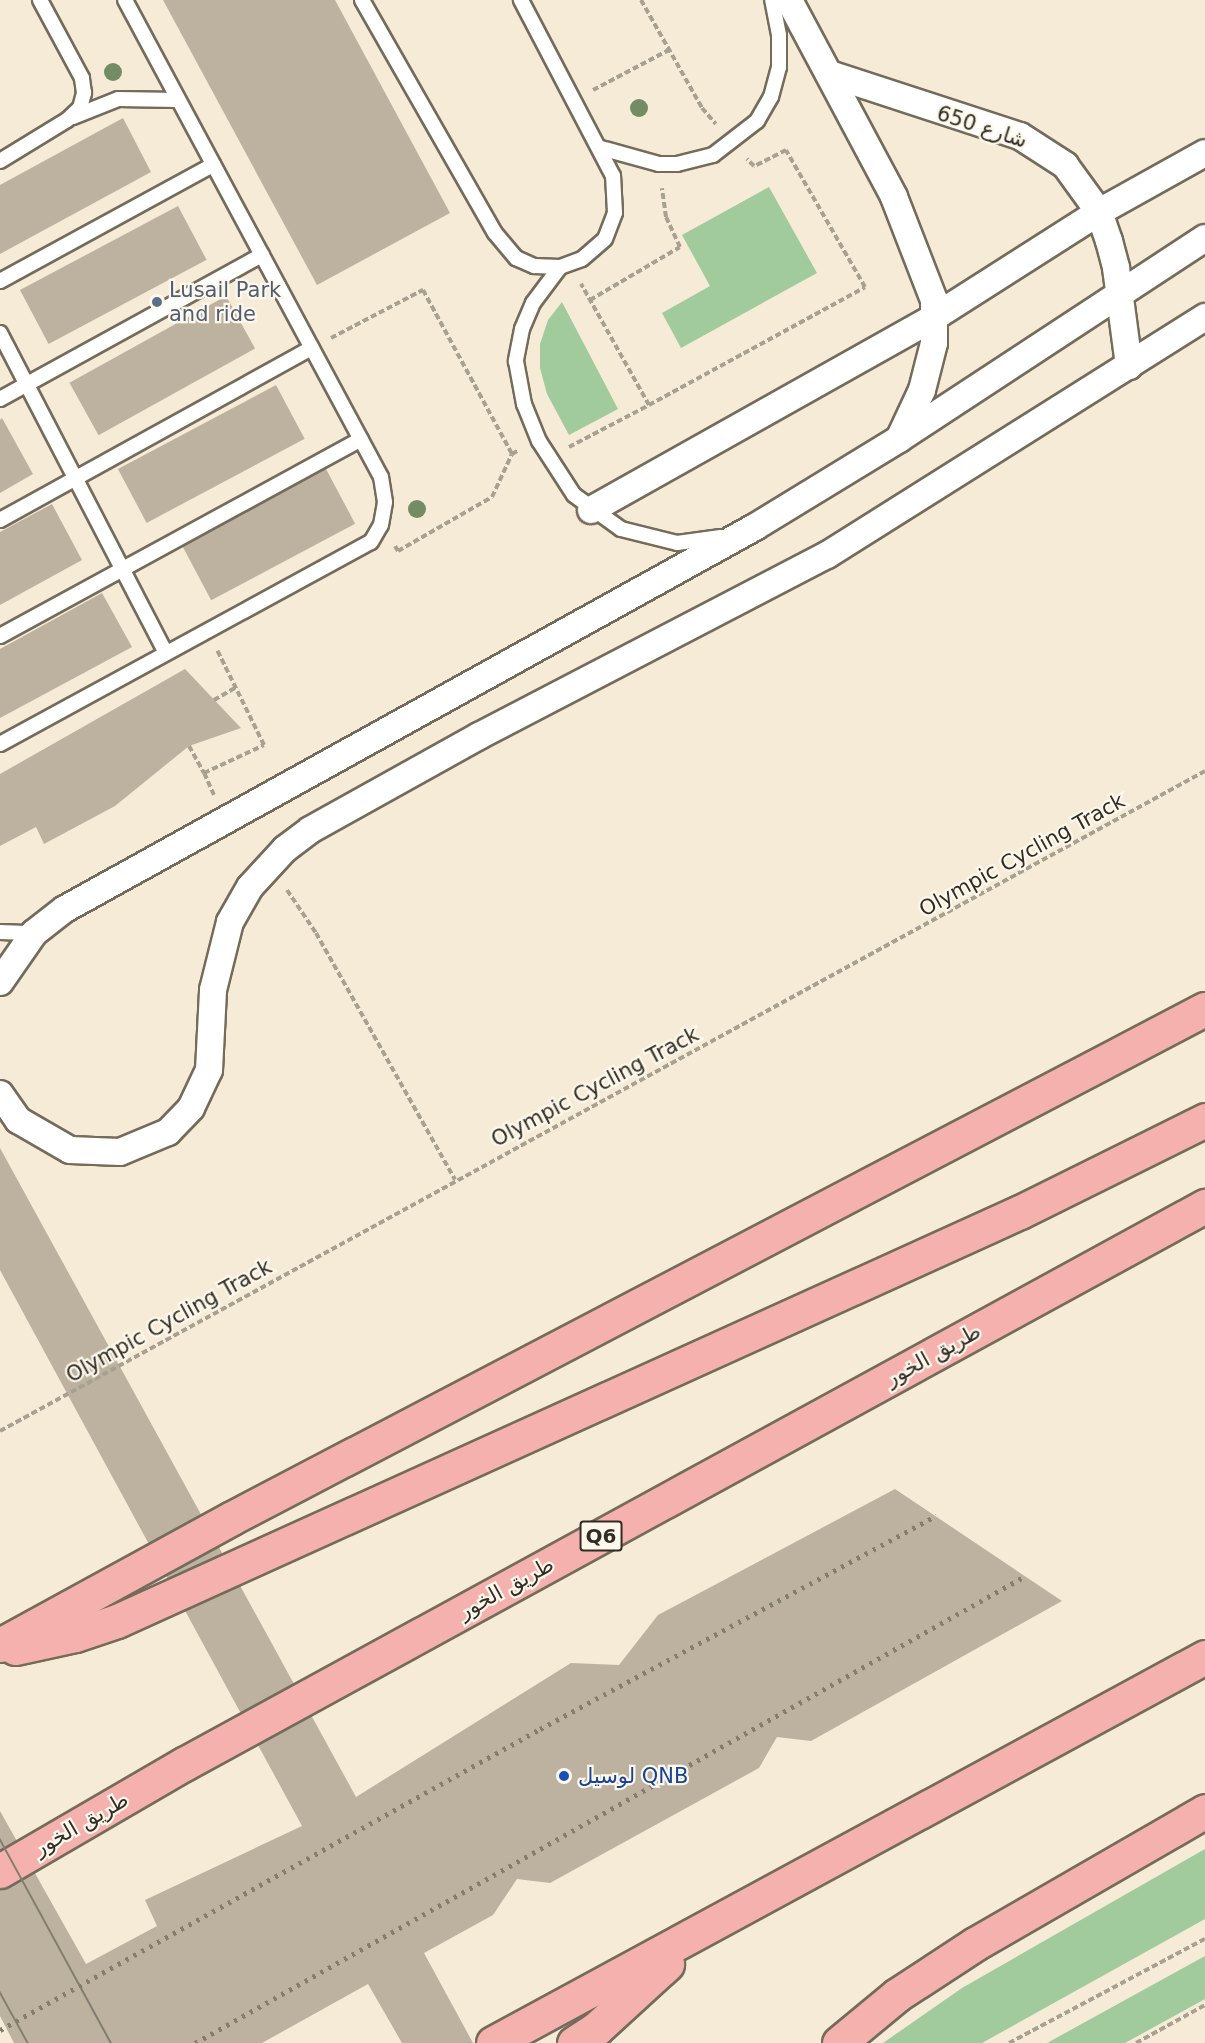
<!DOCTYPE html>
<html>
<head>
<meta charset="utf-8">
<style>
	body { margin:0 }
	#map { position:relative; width:1205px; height:2043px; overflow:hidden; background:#f5ebd7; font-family:"DejaVu Sans",Cairo,sans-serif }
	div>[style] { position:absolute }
	.green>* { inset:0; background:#a1ca9d }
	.building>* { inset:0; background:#bcb29f; transform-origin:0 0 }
	.path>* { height:4px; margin-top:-2px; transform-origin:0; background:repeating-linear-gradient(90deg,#a8a191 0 6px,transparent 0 9px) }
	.roads { filter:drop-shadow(2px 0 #746b5a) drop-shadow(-2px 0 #746b5a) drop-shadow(0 2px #746b5a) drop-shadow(0 -2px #746b5a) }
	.service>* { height:14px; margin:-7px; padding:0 7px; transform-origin:7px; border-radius:7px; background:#fff }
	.minor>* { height:26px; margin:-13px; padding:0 13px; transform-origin:13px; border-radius:13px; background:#fff }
	.motorway>* { height:33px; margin:-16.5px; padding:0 16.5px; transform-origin:16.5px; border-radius:16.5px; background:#f5b1ad }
	.tram>* { height:1.5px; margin:-0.75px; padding:0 0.75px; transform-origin:0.75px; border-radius:0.75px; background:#837d70 }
	.rail>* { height:4.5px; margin-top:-2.25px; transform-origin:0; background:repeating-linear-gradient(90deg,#837d70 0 3px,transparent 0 9px) }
	.trees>* { width:18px; height:18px; margin:-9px; border-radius:50%; background:#748c65 }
	.dots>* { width:16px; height:16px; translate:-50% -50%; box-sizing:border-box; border:3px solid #fef8ec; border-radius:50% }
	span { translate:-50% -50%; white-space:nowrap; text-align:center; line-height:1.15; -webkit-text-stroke:4.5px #fef8ec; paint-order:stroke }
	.shield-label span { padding:2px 4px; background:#fef8ec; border:2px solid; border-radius:4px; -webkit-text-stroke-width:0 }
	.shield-label { font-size:20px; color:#302d25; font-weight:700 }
	.street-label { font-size:21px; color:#302d25 }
	.service-label { font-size:21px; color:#4e5e75 }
	.left { translate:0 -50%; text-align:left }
	.transit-label { font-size:21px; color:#164399 }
</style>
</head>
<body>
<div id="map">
	<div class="green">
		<i style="clip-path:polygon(769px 187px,817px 273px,681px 348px,662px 313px,710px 286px,682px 235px)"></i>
		<i style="clip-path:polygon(562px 302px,618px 409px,569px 435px,547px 394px,540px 368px,540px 344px,548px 320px)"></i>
		<i style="clip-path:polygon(1205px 1849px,1205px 1919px,982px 2043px,883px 2043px,962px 1988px)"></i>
		<i style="clip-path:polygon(1205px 1956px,1205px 1999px,1125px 2043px,1047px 2043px)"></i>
	</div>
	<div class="building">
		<i style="clip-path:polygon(163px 0,335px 0,450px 213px,317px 285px)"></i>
		<i style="clip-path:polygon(123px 118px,151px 172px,0 254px,0 185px)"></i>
		<i style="left:178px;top:206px;width:61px;height:179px;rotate:62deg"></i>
		<i style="left:226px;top:296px;width:60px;height:179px;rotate:61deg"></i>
		<i style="left:276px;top:385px;width:61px;height:179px;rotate:62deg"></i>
		<i style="clip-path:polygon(2px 418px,33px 474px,0 493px,0 420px)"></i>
		<i style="left:326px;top:469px;width:62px;height:163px;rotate:62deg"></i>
		<i style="clip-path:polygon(52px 504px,82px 560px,0 605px,0 532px)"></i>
		<i style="clip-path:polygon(102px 593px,132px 647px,0 718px,0 649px)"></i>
		<i style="clip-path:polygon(185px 669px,241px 728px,189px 746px,115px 806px,44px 844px,36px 827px,0 846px,0 774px)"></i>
		<i style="clip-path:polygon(0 1148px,356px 1797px,571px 1663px,619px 1665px,658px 1615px,895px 1489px,1062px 1601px,811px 1741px,777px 1737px,759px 1768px,550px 1883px,517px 1879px,493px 1915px,424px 1953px,473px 2043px,402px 2043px,368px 1984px,262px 2043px,14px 2043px,0 2016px,0 1811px,86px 1964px,157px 1926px,145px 1900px,302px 1826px,0 1270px)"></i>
	</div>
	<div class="path">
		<i style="left:641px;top:0;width:124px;rotate:60.5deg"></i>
		<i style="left:702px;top:108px;width:21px;rotate:49deg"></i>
		<i style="left:593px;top:90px;width:86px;rotate:-27.8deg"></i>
		<i style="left:590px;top:300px;width:104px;rotate:-30.5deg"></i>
		<i style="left:680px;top:247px;width:33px;rotate:-115deg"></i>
		<i style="left:666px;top:217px;width:29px;rotate:-98deg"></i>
		<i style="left:331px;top:338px;width:104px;rotate:-27.6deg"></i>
		<i style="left:423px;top:290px;width:187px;rotate:61.5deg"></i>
		<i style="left:649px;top:405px;width:246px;rotate:-28.6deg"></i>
		<i style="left:865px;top:287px;width:158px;rotate:-120deg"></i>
		<i style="left:786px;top:150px;width:36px;rotate:153deg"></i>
		<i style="left:754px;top:166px;width:10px;rotate:-135deg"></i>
		<i style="left:569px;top:447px;width:90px;rotate:-27.7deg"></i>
		<i style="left:649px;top:405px;width:139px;rotate:-119.3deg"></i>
		<i style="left:395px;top:546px;width:6px;rotate:59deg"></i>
		<i style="left:398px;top:551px;width:108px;rotate:-29.9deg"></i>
		<i style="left:492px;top:497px;width:47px;rotate:-65.1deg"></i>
		<i style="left:512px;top:454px;width:8px;rotate:-30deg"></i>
		<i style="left:214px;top:700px;width:24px;rotate:-30deg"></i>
		<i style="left:189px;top:746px;width:31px;rotate:61deg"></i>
		<i style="left:214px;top:795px;width:24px;rotate:-114deg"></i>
		<i style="left:204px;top:773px;width:66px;rotate:-25deg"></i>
		<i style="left:264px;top:745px;width:106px;rotate:-116.3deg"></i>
		<i style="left:287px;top:890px;width:52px;rotate:56deg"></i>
		<i style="left:316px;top:933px;width:283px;rotate:60.6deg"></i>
		<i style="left:0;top:1431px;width:1374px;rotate:-28.71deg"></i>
		<i style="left:1009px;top:2043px;width:222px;rotate:-28deg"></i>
		<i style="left:1136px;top:2043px;width:79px;rotate:-28.8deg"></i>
	</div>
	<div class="roads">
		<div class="service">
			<i style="left:362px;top:0;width:268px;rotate:60.3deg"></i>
			<i style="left:495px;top:233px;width:33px;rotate:50deg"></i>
			<i style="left:516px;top:258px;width:20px;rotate:24deg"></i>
			<i style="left:534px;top:266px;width:26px;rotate:2deg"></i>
			<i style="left:560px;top:267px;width:23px;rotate:-20deg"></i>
			<i style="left:582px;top:259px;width:30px;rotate:-41deg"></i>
			<i style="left:605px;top:239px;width:28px;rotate:-69deg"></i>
			<i style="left:615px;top:213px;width:37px;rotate:-93deg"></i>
			<i style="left:613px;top:176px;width:199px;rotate:-117.6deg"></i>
			<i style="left:73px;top:117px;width:48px;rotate:-21.8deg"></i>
			<i style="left:118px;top:99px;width:60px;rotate:1deg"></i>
			<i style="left:601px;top:148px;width:60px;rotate:15.4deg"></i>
			<i style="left:659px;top:164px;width:18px"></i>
			<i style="left:677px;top:164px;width:37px;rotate:-14deg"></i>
			<i style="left:713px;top:155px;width:56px;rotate:-37.7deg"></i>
			<i style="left:757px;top:121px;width:28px;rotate:-60deg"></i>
			<i style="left:771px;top:97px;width:31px;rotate:-75deg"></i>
			<i style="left:779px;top:67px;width:32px;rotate:-90deg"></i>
			<i style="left:779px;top:35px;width:36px;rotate:-101deg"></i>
			<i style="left:0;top:161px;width:79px;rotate:-31.5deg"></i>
			<i style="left:67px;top:120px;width:18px;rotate:-43deg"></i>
			<i style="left:80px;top:108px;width:16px;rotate:-75deg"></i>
			<i style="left:84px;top:93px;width:15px;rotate:-98deg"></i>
			<i style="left:82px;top:78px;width:89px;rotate:-118.3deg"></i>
			<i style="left:560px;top:267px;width:45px;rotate:126.9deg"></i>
			<i style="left:533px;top:303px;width:28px;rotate:113deg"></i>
			<i style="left:522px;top:329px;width:33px;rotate:101deg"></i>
			<i style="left:516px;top:361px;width:44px;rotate:79.5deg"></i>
			<i style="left:524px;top:404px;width:40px;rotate:68deg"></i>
			<i style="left:539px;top:441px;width:64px;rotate:57.1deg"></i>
			<i style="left:574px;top:495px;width:58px;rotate:35.9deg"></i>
			<i style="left:621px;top:529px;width:58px;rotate:14deg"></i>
			<i style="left:677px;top:543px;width:44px;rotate:-7.8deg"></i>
			<i style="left:0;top:281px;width:243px;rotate:-28.6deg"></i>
			<i style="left:0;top:333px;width:360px;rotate:62.6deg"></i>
			<i style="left:0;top:399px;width:299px;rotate:-28.8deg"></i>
			<i style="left:0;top:520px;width:356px;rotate:-28.9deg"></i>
			<i style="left:0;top:636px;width:411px;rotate:-28.6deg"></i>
			<i style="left:0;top:744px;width:422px;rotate:-28.6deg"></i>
			<i style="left:371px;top:542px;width:20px;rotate:-60deg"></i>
			<i style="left:381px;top:525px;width:23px;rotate:-80deg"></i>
			<i style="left:385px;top:502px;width:25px;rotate:-99deg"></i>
			<i style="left:381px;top:477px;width:541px;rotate:-118.22deg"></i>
			<i style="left:0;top:932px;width:34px;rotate:2deg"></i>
		</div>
		<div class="minor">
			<i style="left:789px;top:0;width:223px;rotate:61.9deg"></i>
			<i style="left:894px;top:197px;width:110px;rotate:68.8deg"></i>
			<i style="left:934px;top:300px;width:43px;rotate:90deg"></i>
			<i style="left:934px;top:343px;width:49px;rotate:104.3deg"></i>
			<i style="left:922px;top:390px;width:54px;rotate:115.1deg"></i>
			<i style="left:830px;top:74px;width:200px;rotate:18.1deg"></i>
			<i style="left:1020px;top:136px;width:54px;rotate:32.8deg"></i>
			<i style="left:1065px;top:165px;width:58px;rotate:54.1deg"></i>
			<i style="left:1099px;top:212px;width:31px;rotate:71deg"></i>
			<i style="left:1109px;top:241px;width:28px;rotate:75deg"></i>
			<i style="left:1116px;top:268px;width:99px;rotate:82.4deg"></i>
			<i style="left:591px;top:510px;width:396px;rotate:-29.3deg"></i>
			<i style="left:936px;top:316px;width:193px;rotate:-32.5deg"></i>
			<i style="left:1099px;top:212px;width:121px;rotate:-29.1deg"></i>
			<i style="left:0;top:982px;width:60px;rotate:-55.2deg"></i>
			<i style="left:34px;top:933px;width:39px;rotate:-38deg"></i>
			<i style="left:65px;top:909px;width:789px;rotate:-28.97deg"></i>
			<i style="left:755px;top:527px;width:169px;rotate:-31.4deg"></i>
			<i style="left:899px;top:439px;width:366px;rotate:-33.3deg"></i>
			<i style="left:0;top:1094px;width:32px;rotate:55deg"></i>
			<i style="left:18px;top:1120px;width:60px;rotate:30deg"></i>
			<i style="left:70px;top:1150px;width:50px;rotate:2.3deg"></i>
			<i style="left:120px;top:1152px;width:52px;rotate:-22.6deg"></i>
			<i style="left:168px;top:1132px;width:33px;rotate:-46deg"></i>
			<i style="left:191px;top:1108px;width:42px;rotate:-64.7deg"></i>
			<i style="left:209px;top:1070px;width:80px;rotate:-87.1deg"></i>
			<i style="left:213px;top:990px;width:70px;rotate:-76deg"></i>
			<i style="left:230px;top:922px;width:40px;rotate:-60.3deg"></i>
			<i style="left:250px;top:887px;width:52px;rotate:-47.4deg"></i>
			<i style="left:285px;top:849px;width:31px;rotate:-37deg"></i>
			<i style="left:310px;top:830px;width:193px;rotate:-29.1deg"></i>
			<i style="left:479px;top:736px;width:392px;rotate:-27.5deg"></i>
			<i style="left:827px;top:555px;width:447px;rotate:-32.2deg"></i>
		</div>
		<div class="motorway">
			<i style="left:0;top:1645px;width:264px;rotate:-28.7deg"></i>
			<i style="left:232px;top:1518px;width:1098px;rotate:-27.62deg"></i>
			<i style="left:15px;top:1648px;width:61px;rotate:-12.2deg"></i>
			<i style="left:75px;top:1635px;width:44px;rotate:-18.4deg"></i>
			<i style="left:117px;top:1621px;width:991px;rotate:-24.37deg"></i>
			<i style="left:1020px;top:1212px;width:207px;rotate:-26.4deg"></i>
			<i style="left:0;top:1871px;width:213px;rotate:-30.2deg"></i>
			<i style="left:184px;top:1764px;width:1164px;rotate:-28.66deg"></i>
			<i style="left:493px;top:2043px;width:810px;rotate:-28.46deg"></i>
			<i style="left:574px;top:2043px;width:27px;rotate:-33deg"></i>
			<i style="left:597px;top:2028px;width:95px;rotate:-42.4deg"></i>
			<i style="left:839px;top:2043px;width:75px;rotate:-39.6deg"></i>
			<i style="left:897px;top:1995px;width:93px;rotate:-33.2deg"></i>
			<i style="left:975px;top:1944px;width:266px;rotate:-30deg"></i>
		</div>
	</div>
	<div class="tram">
		<i style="left:0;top:1839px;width:232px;rotate:61.4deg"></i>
		<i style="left:0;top:1992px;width:58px;rotate:61.2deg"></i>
	</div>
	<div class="rail">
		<i style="left:0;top:2030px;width:618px;rotate:-29.14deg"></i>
		<i style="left:540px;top:1729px;width:450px;rotate:-28.3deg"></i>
		<i style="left:195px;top:2043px;width:952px;rotate:-29.36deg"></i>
	</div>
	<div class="trees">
		<i style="left:113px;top:72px"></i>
		<i style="left:639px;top:108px"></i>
		<i style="left:417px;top:509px"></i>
	</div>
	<div class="dots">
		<i style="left:157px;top:302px;background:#5c6f8a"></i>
		<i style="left:564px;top:1776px;background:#1a4fb4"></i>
	</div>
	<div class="shield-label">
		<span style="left:601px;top:1536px">Q6</span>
	</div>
	<div class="street-label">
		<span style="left:982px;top:127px;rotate:18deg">شارع 650</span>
		<span style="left:1022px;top:855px;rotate:-29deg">Olympic Cycling Track</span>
		<span style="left:595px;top:1087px;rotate:-28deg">Olympic Cycling Track</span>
		<span style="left:169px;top:1321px;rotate:-29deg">Olympic Cycling Track</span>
		<span style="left:933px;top:1355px;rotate:-29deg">طريق الخور</span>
		<span style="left:506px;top:1588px;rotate:-29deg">طريق الخور</span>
		<span style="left:81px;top:1824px;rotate:-30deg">طريق الخور</span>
	</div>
	<div class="service-label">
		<span class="left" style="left:169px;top:302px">Lusail Park<br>and ride</span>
	</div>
	<div class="transit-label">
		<span class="left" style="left:578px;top:1776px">لوسيل QNB</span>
	</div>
</div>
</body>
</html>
